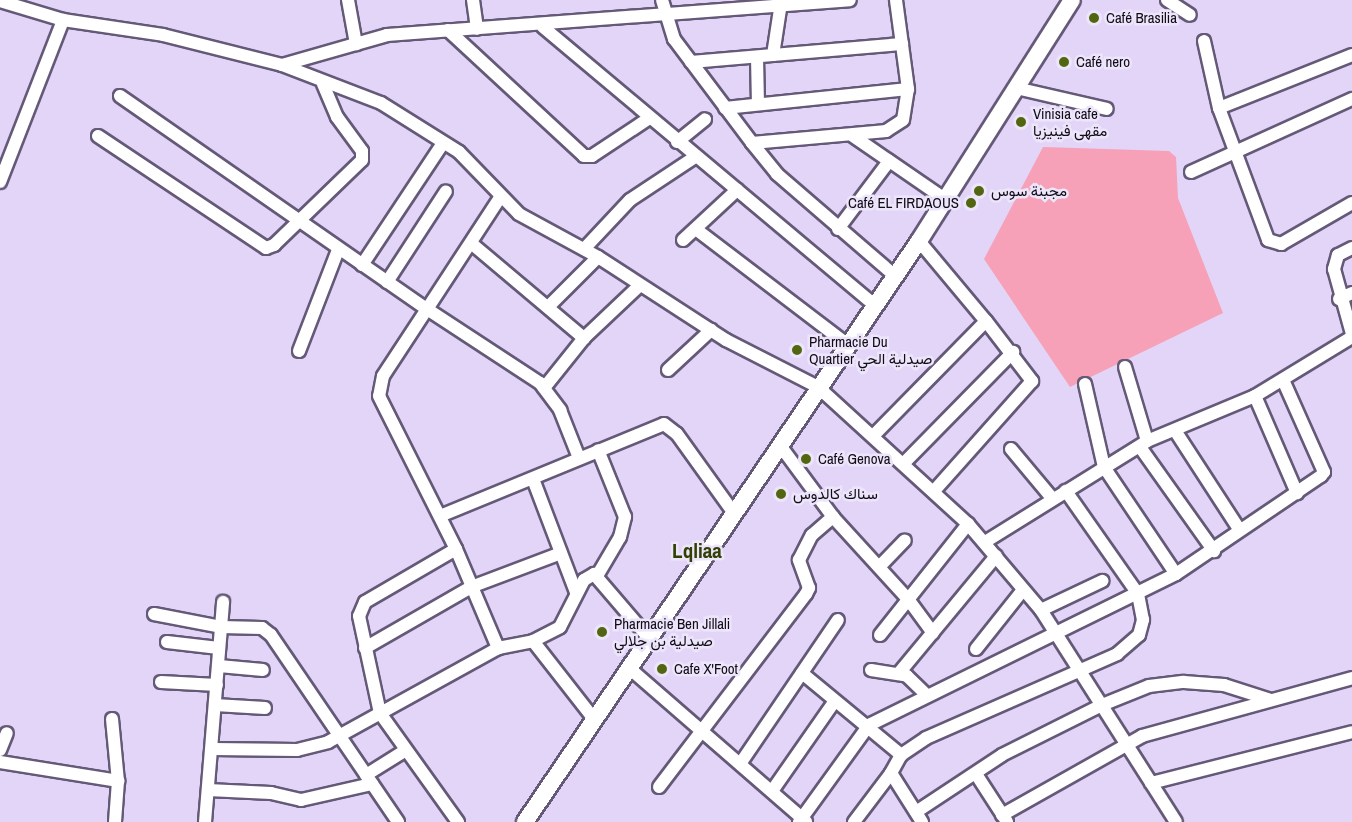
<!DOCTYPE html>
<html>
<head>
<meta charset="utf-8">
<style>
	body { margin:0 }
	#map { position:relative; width:1352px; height:822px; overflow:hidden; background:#e2d5f8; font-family:"Archivo Narrow",Vazirmatn,sans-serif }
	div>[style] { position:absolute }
	.green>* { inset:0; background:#f6a1b7 }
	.roads { filter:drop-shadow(2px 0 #655978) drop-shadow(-2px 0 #655978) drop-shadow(0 2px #655978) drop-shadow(0 -2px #655978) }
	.minor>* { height:12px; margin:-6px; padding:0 6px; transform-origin:6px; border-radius:6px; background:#fff }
	.secondary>* { height:16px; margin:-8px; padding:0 8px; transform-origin:8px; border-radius:8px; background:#fff }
	.dots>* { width:16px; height:16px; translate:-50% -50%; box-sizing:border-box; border:3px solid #ede5fa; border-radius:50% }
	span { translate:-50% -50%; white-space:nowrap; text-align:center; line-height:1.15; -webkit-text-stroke:5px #ede5fa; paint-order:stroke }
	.poi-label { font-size:15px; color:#100b17 }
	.left { translate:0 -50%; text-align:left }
	.right { translate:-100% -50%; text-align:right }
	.district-label { font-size:21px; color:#324006; font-weight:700 }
</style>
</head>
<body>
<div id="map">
	<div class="green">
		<i style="clip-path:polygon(1043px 147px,1169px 151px,1176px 157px,1178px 198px,1223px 313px,1070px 387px,984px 259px)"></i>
	</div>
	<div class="roads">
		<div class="minor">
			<i style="left:348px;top:0;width:45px;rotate:79.7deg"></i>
			<i style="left:473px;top:0;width:29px;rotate:82deg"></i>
			<i style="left:662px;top:0;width:41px;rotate:72.9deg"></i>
			<i style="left:674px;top:39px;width:130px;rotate:53.1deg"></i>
			<i style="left:752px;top:143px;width:135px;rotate:-5.1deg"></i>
			<i style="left:886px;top:131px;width:20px;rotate:-33deg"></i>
			<i style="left:903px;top:120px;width:31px;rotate:-81deg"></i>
			<i style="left:908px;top:89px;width:90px;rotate:-97.7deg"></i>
			<i style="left:1167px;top:0;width:27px;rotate:33deg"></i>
			<i style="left:0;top:1px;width:66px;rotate:16.8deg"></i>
			<i style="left:63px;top:20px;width:101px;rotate:8.5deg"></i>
			<i style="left:163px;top:35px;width:123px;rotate:14.1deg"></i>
			<i style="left:282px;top:65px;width:106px;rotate:21deg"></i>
			<i style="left:381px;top:103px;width:92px;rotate:32.1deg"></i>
			<i style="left:459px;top:152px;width:86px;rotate:45.9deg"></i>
			<i style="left:519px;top:214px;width:90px;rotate:28.6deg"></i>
			<i style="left:598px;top:257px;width:153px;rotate:33deg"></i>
			<i style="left:726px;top:340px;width:103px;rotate:27.1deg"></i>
			<i style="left:818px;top:387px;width:203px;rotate:42.4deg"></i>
			<i style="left:968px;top:524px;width:113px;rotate:49.7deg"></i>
			<i style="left:1041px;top:610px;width:251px;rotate:57.5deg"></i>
			<i style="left:543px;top:27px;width:434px;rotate:40deg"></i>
			<i style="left:448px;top:30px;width:185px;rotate:42.8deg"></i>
			<i style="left:584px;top:156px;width:8px"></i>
			<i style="left:592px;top:156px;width:67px;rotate:-33.5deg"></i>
			<i style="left:1204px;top:41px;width:69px;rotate:77.4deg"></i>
			<i style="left:1219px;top:108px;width:141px;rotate:69.6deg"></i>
			<i style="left:1268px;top:240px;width:14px;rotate:17deg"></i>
			<i style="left:1281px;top:244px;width:82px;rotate:-30deg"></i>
			<i style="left:773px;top:55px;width:53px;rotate:-81.3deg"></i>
			<i style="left:757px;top:57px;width:46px;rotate:88.8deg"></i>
			<i style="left:691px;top:62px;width:212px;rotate:-4.9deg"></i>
			<i style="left:282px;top:65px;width:109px;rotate:-15.9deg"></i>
			<i style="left:387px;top:35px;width:464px;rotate:-4.3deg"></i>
			<i style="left:1016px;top:88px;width:93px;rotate:13deg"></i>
			<i style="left:120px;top:96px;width:374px;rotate:34.8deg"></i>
			<i style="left:427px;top:309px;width:80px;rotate:123.3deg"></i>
			<i style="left:383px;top:376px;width:20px;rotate:101deg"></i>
			<i style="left:379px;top:396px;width:171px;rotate:63.3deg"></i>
			<i style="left:456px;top:549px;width:108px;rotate:67deg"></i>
			<i style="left:725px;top:108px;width:184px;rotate:-5.9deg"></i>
			<i style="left:1219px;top:108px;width:143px;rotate:-21.7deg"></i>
			<i style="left:98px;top:136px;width:202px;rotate:33.7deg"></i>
			<i style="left:266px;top:248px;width:9px;rotate:-21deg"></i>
			<i style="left:274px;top:245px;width:122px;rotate:-44deg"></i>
			<i style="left:362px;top:160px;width:9px;rotate:-90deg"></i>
			<i style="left:362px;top:151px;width:42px;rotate:-126.3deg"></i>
			<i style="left:337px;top:117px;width:36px;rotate:-113deg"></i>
			<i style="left:853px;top:136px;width:113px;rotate:34.5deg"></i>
			<i style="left:677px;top:142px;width:36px;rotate:-39deg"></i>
			<i style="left:752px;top:143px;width:40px;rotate:51deg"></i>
			<i style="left:777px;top:174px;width:155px;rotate:40.8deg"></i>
			<i style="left:1191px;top:172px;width:177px;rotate:-24.4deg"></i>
			<i style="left:0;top:182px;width:174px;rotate:-68.7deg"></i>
			<i style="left:501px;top:196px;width:135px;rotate:123.2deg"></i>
			<i style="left:427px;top:309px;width:135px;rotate:33.2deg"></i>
			<i style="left:540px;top:383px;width:34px;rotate:53deg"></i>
			<i style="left:560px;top:410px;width:52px;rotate:68.4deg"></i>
			<i style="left:838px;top:229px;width:85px;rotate:-53.1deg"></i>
			<i style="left:697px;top:230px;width:190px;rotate:37.3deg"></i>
			<i style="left:683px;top:240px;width:74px;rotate:-42.8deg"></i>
			<i style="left:919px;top:241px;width:104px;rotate:50.1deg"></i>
			<i style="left:471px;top:243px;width:148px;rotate:40.1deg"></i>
			<i style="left:584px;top:338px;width:77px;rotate:-43.4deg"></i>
			<i style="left:1352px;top:248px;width:16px;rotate:153deg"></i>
			<i style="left:1338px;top:255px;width:15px;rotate:106deg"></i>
			<i style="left:1334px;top:269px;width:67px;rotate:74.5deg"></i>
			<i style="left:584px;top:249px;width:67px;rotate:-46.8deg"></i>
			<i style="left:630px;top:200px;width:78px;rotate:-33.5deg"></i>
			<i style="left:362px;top:265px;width:146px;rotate:-56.4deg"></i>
			<i style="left:387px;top:282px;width:108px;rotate:-57deg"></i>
			<i style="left:1339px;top:299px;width:14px;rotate:-25deg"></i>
			<i style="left:549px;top:306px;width:69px;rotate:-45deg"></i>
			<i style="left:299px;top:351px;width:108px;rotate:-68.9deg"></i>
			<i style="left:1125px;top:367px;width:77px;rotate:73.4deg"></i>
			<i style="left:668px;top:370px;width:59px;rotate:-42.9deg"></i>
			<i style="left:1085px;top:384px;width:85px;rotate:77.1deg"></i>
			<i style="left:1104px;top:467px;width:129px;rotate:56.1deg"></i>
			<i style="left:544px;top:388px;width:64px;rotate:-51.3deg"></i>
			<i style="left:1255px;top:396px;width:106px;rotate:66.6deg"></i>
			<i style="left:1176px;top:432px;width:116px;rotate:57deg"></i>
			<i style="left:873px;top:436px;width:161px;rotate:-45.5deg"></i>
			<i style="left:986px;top:321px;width:76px;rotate:52.5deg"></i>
			<i style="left:1032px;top:381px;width:147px;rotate:131.7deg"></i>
			<i style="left:779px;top:444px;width:91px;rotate:53.5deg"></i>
			<i style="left:833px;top:517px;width:111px;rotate:47.6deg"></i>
			<i style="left:908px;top:599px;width:42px;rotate:53.7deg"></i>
			<i style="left:1140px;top:447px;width:128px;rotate:54.6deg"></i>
			<i style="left:1011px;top:449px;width:64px;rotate:50.1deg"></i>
			<i style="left:904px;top:463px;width:156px;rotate:-45.5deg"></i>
			<i style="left:533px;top:479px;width:121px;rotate:69.2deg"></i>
			<i style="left:440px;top:516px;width:242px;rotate:-22.3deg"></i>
			<i style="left:664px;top:424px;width:16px;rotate:38deg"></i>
			<i style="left:677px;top:434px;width:96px;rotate:54.3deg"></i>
			<i style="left:985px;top:542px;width:191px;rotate:-31.9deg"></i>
			<i style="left:1147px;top:441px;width:117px;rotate:-22.6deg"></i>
			<i style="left:1255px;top:396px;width:114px;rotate:-31.3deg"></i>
			<i style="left:456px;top:549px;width:105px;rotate:149.8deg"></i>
			<i style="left:365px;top:602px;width:15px;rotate:113deg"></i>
			<i style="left:359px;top:616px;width:99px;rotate:77.8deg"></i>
			<i style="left:380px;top:713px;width:134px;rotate:54.4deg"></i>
			<i style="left:879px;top:567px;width:37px;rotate:-46deg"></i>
			<i style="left:597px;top:576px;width:45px;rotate:-59.5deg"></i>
			<i style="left:620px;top:537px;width:21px;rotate:-76deg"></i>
			<i style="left:625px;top:517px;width:72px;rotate:-111.9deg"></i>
			<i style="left:1041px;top:610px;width:68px;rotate:-25.4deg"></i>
			<i style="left:154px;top:614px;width:68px;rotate:11deg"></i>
			<i style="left:221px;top:627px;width:41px;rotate:1.4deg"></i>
			<i style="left:262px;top:628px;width:11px;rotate:38deg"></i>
			<i style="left:271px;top:635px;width:226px;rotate:55.8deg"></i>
			<i style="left:880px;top:635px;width:142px;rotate:-51.6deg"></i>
			<i style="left:533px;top:641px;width:99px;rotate:52deg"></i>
			<i style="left:167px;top:642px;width:52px;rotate:6.6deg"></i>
			<i style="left:365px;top:648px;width:122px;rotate:-29.9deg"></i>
			<i style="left:471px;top:587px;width:96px;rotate:-20.7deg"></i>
			<i style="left:976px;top:649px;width:75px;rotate:-51.5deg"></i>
			<i style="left:219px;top:666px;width:44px;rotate:5.2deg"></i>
			<i style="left:628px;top:667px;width:236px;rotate:41deg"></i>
			<i style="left:871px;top:670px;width:36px;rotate:9deg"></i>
			<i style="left:907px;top:676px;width:28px;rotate:44deg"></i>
			<i style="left:802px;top:673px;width:129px;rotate:39.6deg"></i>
			<i style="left:899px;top:673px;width:152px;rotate:-50.3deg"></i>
			<i style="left:161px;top:682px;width:56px;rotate:3.1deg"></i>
			<i style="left:215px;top:705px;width:50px;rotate:3.4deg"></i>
			<i style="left:112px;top:719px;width:62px;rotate:84.5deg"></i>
			<i style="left:118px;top:781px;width:41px;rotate:94.2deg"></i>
			<i style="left:213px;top:749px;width:84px;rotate:0.7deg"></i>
			<i style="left:297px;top:750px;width:32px;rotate:-14deg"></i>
			<i style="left:328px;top:742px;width:194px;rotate:-28.9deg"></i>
			<i style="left:498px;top:648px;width:36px;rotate:-11deg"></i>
			<i style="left:533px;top:641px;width:30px;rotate:-27deg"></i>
			<i style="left:560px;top:627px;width:53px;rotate:-62.9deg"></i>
			<i style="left:584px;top:580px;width:12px;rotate:-31deg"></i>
			<i style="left:594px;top:574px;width:83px;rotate:49.4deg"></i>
			<i style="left:0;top:750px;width:18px;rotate:-68deg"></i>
			<i style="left:0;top:762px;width:120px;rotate:9.1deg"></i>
			<i style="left:740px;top:764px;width:174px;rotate:-55.8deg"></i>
			<i style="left:976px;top:774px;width:57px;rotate:57.1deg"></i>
			<i style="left:366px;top:775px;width:47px;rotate:-32deg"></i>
			<i style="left:1151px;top:783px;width:207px;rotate:-14.2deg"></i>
			<i style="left:659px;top:787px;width:243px;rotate:-52.7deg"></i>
			<i style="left:806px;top:594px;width:7px;rotate:-63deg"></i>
			<i style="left:809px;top:588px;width:30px;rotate:-110deg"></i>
			<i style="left:799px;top:560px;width:28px;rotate:-63deg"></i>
			<i style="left:812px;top:535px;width:28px;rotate:-41deg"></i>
			<i style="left:208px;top:790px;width:63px;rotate:2.7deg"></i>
			<i style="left:271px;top:793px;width:31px;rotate:13deg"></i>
			<i style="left:301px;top:800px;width:73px;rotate:-12.7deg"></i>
			<i style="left:772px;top:791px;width:108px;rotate:-55.1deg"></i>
			<i style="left:916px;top:812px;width:103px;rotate:-33.5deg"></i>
			<i style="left:1002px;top:755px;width:112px;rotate:-26.6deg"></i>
			<i style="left:1102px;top:705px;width:51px;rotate:-22deg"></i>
			<i style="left:1149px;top:686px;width:35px;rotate:-7deg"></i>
			<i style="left:1184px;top:682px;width:40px;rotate:4.3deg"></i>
			<i style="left:1224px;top:685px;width:49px;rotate:17.7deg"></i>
			<i style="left:1002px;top:815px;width:161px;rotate:-29.4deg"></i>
			<i style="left:1142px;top:736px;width:218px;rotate:-15.4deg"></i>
			<i style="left:205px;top:822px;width:221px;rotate:-85.3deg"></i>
			<i style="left:799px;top:822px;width:120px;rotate:-54.2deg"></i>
			<i style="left:869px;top:725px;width:342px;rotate:-26.2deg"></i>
			<i style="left:1176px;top:574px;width:175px;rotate:-34.1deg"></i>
			<i style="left:1321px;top:476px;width:5px;rotate:-53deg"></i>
			<i style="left:1324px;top:472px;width:101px;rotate:-114deg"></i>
			<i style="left:854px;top:822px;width:61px;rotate:-52.9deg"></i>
			<i style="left:922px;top:822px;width:58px;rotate:-122.3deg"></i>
			<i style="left:891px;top:773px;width:21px;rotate:-61deg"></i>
			<i style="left:901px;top:755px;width:30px;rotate:-34deg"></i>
			<i style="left:926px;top:738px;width:209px;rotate:-23.7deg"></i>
			<i style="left:1117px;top:654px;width:29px;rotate:-41deg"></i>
			<i style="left:1139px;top:635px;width:16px;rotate:-75deg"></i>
			<i style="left:1143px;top:620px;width:26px;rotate:-101deg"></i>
			<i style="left:1138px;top:594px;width:126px;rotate:-125deg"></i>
		</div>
		<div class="secondary">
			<i style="left:525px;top:822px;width:702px;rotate:-55.86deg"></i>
			<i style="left:919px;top:241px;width:285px;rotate:-57.6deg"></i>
		</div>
	</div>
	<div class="dots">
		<i style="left:1094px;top:18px;background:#526612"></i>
		<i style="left:1064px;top:62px;background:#526612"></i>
		<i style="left:1021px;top:122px;background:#526612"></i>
		<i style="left:979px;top:191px;background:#526612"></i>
		<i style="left:971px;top:203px;background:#526612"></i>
		<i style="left:797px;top:350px;background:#526612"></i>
		<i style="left:806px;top:459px;background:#526612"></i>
		<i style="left:781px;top:494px;background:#526612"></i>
		<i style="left:602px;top:632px;background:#526612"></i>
		<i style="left:662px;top:669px;background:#526612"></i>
	</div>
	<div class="poi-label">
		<span class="left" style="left:1106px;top:18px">Café Brasilia</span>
		<span class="left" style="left:1076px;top:62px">Café nero</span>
		<span class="left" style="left:1033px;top:122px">Vinisia cafe<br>مقهى فينيزيا</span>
		<span class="left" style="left:991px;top:191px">مجبنة سوس</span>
		<span class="right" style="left:959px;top:203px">Café EL FIRDAOUS</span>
		<span class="left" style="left:809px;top:350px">Pharmacie Du<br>Quartier صيدلية الحي</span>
		<span class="left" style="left:818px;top:459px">Café Genova</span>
		<span class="left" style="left:793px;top:494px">سناك كالدوس</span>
		<span class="left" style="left:614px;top:632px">Pharmacie Ben Jillali<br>صيدلية بن جلالي</span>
		<span class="left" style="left:674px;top:669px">Cafe X'Foot</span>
	</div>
	<div class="district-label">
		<span style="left:697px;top:551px">Lqliaa</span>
	</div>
</div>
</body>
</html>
